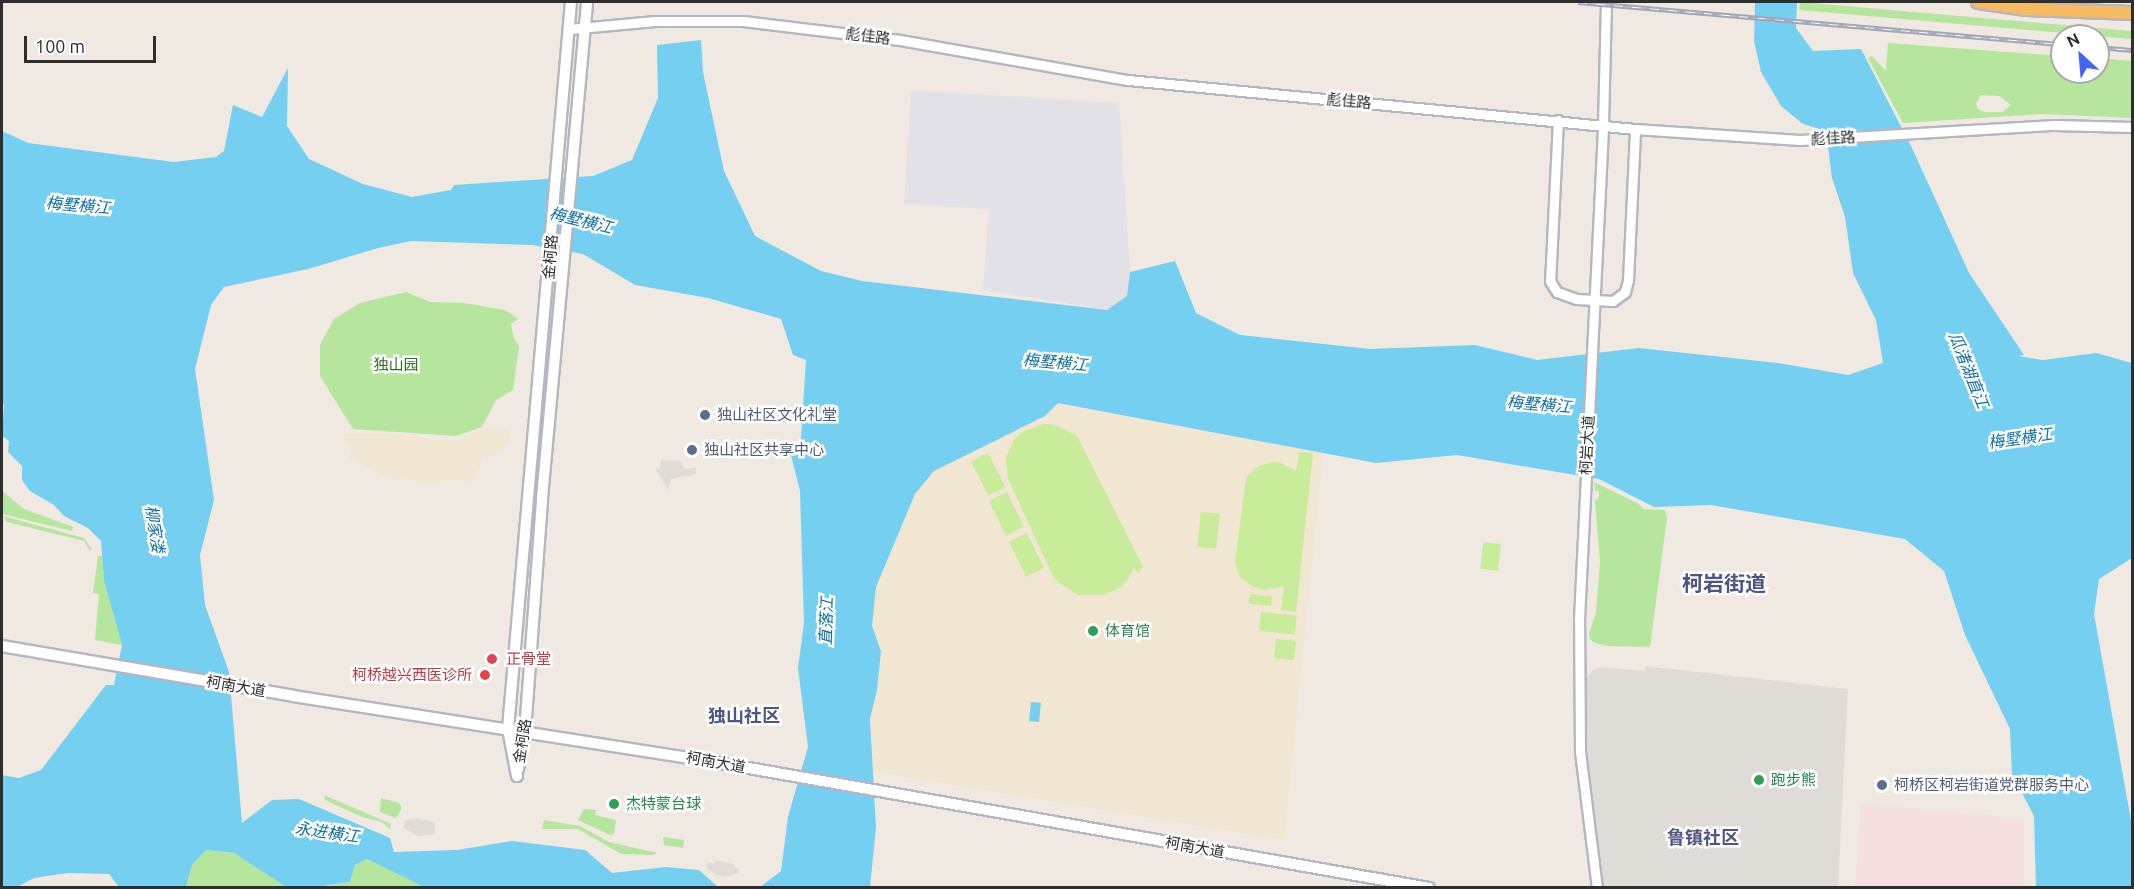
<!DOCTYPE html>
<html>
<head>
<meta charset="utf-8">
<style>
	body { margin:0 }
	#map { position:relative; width:2134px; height:889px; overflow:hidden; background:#efe9e1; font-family:Ubuntu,"Noto Sans SC",sans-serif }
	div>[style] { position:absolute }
	.industrial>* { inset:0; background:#e3e1e8 }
	.education>* { inset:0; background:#f0e6d1 }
	.medical>* { inset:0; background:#f5dfe0 }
	.green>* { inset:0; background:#b6e59e; transform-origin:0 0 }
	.pitch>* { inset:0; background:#c9ec9a; transform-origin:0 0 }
	.plaza>* { inset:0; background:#dfdcd8 }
	.water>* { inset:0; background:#75cff0; transform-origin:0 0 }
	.roads { filter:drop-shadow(2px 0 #b4b7c1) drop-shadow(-2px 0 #b4b7c1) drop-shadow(0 2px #b4b7c1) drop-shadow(0 -2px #b4b7c1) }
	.tertiary>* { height:9px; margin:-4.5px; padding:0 4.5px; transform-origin:4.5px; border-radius:4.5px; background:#fff }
	.secondary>* { height:10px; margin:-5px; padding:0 5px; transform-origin:5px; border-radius:5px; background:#fff }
	.trunk>* { height:12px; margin:-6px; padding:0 6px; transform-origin:6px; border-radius:6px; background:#f8ba60 }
	.rail>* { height:5px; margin-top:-2.5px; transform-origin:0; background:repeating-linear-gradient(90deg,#fff 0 9px,#a3a6b8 0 18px); box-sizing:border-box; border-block:2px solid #a3a6b8 }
	.dots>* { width:16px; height:16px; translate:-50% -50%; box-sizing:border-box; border:3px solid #fff; border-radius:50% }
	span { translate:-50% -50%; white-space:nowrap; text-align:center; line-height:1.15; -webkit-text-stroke:5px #fff; paint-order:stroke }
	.street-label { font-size:15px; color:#2e2e2e }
	.park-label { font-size:15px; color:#2c6e1b }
	.service-label { font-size:15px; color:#4e5e75 }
	.left { translate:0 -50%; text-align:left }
	.leisure-label { font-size:15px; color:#27864d }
	.health-label { font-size:15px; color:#be3a42 }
	.right { translate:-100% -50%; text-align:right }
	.water-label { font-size:16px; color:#0d6fa3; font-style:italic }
	.quarter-label { font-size:18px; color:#4d5680; font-weight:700 }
	.district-label { font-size:21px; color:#4d5680; font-weight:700 }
	.frame { position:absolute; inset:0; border:3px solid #2e2e2e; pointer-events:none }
	.north { position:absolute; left:2050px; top:24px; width:60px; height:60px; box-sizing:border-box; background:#fff; border:2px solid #ababab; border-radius:50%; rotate:334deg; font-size:16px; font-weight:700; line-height:24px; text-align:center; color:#2e2e2e }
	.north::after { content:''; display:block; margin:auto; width:21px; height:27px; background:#4264fb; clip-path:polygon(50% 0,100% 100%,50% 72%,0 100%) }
	.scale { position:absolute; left:24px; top:36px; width:132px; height:27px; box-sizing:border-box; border:3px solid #2e2e2e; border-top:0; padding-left:8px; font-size:18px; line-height:21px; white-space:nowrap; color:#2e2e2e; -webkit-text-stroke:4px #fff; paint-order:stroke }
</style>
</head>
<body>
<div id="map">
	<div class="industrial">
		<i style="clip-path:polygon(911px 90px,1119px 103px,1130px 272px,1127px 296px,1107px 310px,983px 290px,989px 209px,904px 204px)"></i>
	</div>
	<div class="education">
		<i style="clip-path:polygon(1058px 403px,1323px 453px,1284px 840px,871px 771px,870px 719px,877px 690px,881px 651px,872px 626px,876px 587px,915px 494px,934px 471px,1045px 416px)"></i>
		<i style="clip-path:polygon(486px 428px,510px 430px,509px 442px,505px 442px,504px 451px,496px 450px,493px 458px,484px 456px,474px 482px,444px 479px,436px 484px,383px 476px,349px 457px,352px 445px,342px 442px,345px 433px,412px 434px,431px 440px,459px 440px)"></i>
	</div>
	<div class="medical">
		<i style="clip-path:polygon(1861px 803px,2024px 819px,2024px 887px,1855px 887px)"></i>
	</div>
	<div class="green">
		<i style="left:1800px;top:2px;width:333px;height:8px;rotate:5deg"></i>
		<i style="clip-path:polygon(evenodd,1888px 43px,2062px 56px,2062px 72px,2098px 72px,2098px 58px,2132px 61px,2132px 118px,2043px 114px,1903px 123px,1868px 58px,1872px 56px,1886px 71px,1888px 43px,1981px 95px,2000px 96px,2011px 105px,2003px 112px,1984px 112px,1978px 109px,1976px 103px,1981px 95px)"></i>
		<i style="clip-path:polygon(406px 292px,430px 302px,464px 303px,505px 310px,518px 319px,511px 324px,514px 339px,519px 346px,513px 390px,496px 400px,482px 427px,456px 436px,353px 429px,320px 376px,320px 345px,334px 319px,360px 303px)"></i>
		<i style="clip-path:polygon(1594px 482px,1639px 504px,1643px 509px,1665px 510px,1667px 518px,1650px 647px,1607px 646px,1593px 642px,1590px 638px,1589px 634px,1596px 612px,1600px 562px,1595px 500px,1598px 499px,1599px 495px,1598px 490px,1595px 491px)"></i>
		<i style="clip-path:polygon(2px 491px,24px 509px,73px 527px,72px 531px,2px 514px)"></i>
		<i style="clip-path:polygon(3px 516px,84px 538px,92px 550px,90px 551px,84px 541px,7px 522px)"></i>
		<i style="clip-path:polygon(98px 556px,102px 556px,104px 581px,122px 645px,95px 640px,99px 594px,93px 593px)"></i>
		<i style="clip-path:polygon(324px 795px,391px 824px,390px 829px,382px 822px,362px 817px,325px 800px)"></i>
		<i style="clip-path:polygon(381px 798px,399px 803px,402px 808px,396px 818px,380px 812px)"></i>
		<i style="clip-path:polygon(584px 809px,596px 810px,595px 815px,616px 820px,614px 834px,610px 835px,578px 820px)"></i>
		<i style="clip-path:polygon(544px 820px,580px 826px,609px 842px,657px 853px,653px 855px,621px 854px,578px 829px,542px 829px)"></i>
		<i style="clip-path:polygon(663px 837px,684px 840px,683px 848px,664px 845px)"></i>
		<i style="clip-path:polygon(206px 850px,234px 853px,286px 887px,186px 888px,192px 865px)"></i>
		<i style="clip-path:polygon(367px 859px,425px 887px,424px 888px,316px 888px,350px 882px,355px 865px)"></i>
	</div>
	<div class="pitch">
		<i style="clip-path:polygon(1043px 424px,1056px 425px,1077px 436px,1143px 567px,1138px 573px,1134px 567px,1128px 580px,1118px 589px,1104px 595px,1078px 595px,1059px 583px,1053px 576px,1008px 479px,1006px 458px,1014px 440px,1022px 432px)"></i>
		<i style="clip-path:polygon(1299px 452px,1313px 453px,1296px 612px,1281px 610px,1284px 586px,1264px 590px,1253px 587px,1240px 577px,1235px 562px,1246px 478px,1258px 466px,1273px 462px,1281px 463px,1296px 471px)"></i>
		<i style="left:988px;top:453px;width:38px;height:19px;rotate:63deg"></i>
		<i style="left:1007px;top:492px;width:39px;height:20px;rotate:64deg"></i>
		<i style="left:1201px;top:512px;width:19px;height:35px;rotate:6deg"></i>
		<i style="left:1027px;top:533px;width:39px;height:20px;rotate:64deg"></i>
		<i style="left:1483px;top:542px;width:18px;height:27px;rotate:6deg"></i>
		<i style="left:1250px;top:594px;width:22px;height:10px;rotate:5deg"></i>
		<i style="left:1261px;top:612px;width:36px;height:19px;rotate:6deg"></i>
		<i style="left:1276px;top:639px;width:20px;height:19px;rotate:6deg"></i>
	</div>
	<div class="plaza">
		<i style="clip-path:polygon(661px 460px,680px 461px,685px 469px,696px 468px,696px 474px,671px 479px,668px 490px,655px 468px,660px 469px)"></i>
		<i style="clip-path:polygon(1646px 666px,1848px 689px,1838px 887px,1604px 887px,1600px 879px,1586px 759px,1582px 683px,1593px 670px,1600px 667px,1645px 671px)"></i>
		<i style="clip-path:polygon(415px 818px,435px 822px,435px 834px,418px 836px,403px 828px,406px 820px)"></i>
		<i style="clip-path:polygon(715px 860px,734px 864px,734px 867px,739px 869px,738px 873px,724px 877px,716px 875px,706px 868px,707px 862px,714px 864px)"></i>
	</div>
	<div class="water">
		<i style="clip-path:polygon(1755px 2px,1797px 2px,1796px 28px,1813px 51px,1861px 49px,1912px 148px,1969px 273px,2024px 355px,2018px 356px,2043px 360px,2096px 353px,2132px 363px,2132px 558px,2099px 579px,2094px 614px,2132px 826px,2132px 887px,2036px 887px,2034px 816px,2012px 774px,2010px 729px,1965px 635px,1944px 571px,1905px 539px,1711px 505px,1654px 507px,1599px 479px,1457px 455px,1376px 463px,1058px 403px,1045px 416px,934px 471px,915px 494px,876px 587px,872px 626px,881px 651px,877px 690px,870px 719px,876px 827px,870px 887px,760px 887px,781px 871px,788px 817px,808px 747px,798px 668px,804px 623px,800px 491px,791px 455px,796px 450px,801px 438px,806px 360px,793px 355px,781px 319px,708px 298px,635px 285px,583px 254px,532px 245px,411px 241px,378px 248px,308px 269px,224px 287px,211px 305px,195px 369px,214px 500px,200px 555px,205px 605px,229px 672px,242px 823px,272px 800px,299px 799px,390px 838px,394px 852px,457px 850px,512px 841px,585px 850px,612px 873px,666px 867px,699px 870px,718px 887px,424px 887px,367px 859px,355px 865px,350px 882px,316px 887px,286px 887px,234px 853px,206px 850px,192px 865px,186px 887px,119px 887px,109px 874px,68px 873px,34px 878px,19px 886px,2px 887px,2px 775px,19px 778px,41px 770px,106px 685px,114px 685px,122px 645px,104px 581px,101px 541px,88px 528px,64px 516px,54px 505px,30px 491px,22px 480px,22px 466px,8px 452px,9px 441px,2px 436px,4px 405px,2px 404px,2px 131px,28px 143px,174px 162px,216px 157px,224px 151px,233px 105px,262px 117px,288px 68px,287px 126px,309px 159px,363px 184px,412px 197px,451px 190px,454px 185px,593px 176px,632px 160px,658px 98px,657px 45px,701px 40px,703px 72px,724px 171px,755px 236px,821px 271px,862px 281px,1107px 310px,1127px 296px,1130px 272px,1175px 261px,1196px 313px,1240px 335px,1370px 349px,1475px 345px,1537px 360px,1639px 348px,1778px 363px,1848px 375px,1883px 363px,1876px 320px,1853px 273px,1845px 217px,1832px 178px,1826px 131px,1803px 124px,1781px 106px,1761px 72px,1754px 41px)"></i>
		<i style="left:1031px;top:702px;width:10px;height:19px;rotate:6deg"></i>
	</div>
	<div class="roads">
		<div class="tertiary">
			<i style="left:569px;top:29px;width:86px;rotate:-5.3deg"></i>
			<i style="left:655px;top:21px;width:88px"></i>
			<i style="left:743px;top:21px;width:158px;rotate:6.9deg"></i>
			<i style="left:900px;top:40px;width:231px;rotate:10deg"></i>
			<i style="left:1128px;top:80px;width:509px;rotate:5.52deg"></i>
			<i style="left:1635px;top:129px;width:165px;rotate:3.8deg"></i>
			<i style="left:1800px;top:140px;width:255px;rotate:-3.4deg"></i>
			<i style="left:2055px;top:125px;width:77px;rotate:1.5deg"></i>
			<i style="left:1558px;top:120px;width:161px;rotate:92.8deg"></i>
			<i style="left:1550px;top:281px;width:13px;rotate:58deg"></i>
			<i style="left:1557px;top:292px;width:20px;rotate:20deg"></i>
			<i style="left:1576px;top:299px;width:37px;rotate:3deg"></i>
			<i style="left:1613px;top:301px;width:15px;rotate:-37deg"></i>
			<i style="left:1625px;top:292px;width:12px;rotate:-76deg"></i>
			<i style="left:1628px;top:280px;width:151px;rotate:-87.3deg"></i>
			<i style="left:1597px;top:888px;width:138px;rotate:-97.1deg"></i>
			<i style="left:1580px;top:751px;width:132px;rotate:-90.4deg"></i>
			<i style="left:1579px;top:619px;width:495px;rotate:-87.2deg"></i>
			<i style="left:1603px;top:125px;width:123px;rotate:-88.6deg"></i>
		</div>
		<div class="secondary">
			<i style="left:2px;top:646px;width:295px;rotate:9.7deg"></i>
			<i style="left:293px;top:696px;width:421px;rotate:8.9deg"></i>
			<i style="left:709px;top:761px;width:731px;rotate:10deg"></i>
			<i style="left:518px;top:769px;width:38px;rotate:-79deg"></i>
			<i style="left:525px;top:732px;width:235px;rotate:-85.8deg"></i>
			<i style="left:542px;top:498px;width:498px;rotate:-84.8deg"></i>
			<i style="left:517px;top:776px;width:48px;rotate:-100.8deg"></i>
			<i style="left:508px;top:729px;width:730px;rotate:-85.05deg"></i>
		</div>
		<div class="trunk">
			<i style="left:1978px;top:2px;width:49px;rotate:8.3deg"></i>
			<i style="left:2026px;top:9px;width:106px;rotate:2.2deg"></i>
		</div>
	</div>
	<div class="rail">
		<i style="left:1578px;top:2px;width:486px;rotate:5deg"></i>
		<i style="left:2098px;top:47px;width:34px;rotate:5deg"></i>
	</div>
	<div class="dots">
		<i style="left:705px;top:415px;background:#5c6f8a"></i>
		<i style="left:692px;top:450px;background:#5c6f8a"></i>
		<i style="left:1093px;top:631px;background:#2e9e5b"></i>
		<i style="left:492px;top:659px;background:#e0444e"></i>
		<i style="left:485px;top:675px;background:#e0444e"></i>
		<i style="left:1759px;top:780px;background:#2e9e5b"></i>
		<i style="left:1882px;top:785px;background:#5c6f8a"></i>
		<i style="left:614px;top:804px;background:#2e9e5b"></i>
	</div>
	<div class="street-label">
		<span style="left:868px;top:36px;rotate:7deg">彪佳路</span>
		<span style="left:1349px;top:101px;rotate:5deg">彪佳路</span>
		<span style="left:1833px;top:138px;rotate:-3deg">彪佳路</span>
		<span style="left:550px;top:257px;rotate:-85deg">金柯路</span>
		<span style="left:1587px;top:445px;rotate:-87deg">柯岩大道</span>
		<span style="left:236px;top:686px;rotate:10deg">柯南大道</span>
		<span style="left:522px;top:741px;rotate:-81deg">金柯路</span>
		<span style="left:716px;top:762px;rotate:10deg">柯南大道</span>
		<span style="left:1195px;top:847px;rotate:10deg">柯南大道</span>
	</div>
	<div class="park-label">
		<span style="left:396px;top:365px">独山园</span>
	</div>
	<div class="service-label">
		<span class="left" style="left:717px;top:415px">独山社区文化礼堂</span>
		<span class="left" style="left:704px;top:450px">独山社区共享中心</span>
		<span class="left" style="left:1894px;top:785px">柯桥区柯岩街道党群服务中心</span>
	</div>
	<div class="leisure-label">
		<span class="left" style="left:1105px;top:631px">体育馆</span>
		<span class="left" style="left:1771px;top:780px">跑步熊</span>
		<span class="left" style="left:626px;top:804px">杰特蒙台球</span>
	</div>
	<div class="health-label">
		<span class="left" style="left:506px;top:659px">正骨堂</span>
		<span class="right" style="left:472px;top:675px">柯桥越兴西医诊所</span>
	</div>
	<div class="water-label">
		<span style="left:78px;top:205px;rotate:5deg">梅墅横江</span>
		<span style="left:581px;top:220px;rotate:14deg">梅墅横江</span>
		<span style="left:1055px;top:362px;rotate:5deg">梅墅横江</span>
		<span style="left:1969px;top:370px;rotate:68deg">瓜渚湖直江</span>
		<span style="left:1539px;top:404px;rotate:5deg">梅墅横江</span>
		<span style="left:2020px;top:438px;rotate:-8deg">梅墅横江</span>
		<span style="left:155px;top:529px;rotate:81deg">柳家溇</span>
		<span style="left:826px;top:621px;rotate:-88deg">直落江</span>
		<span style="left:327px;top:832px;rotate:8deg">永进横江</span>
	</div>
	<div class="quarter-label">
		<span style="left:744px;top:715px">独山社区</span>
		<span style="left:1703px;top:837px">鲁镇社区</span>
	</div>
	<div class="district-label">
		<span style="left:1724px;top:583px">柯岩街道</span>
	</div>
	<div class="frame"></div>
	<div class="north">N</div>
	<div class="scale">100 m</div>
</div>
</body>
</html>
